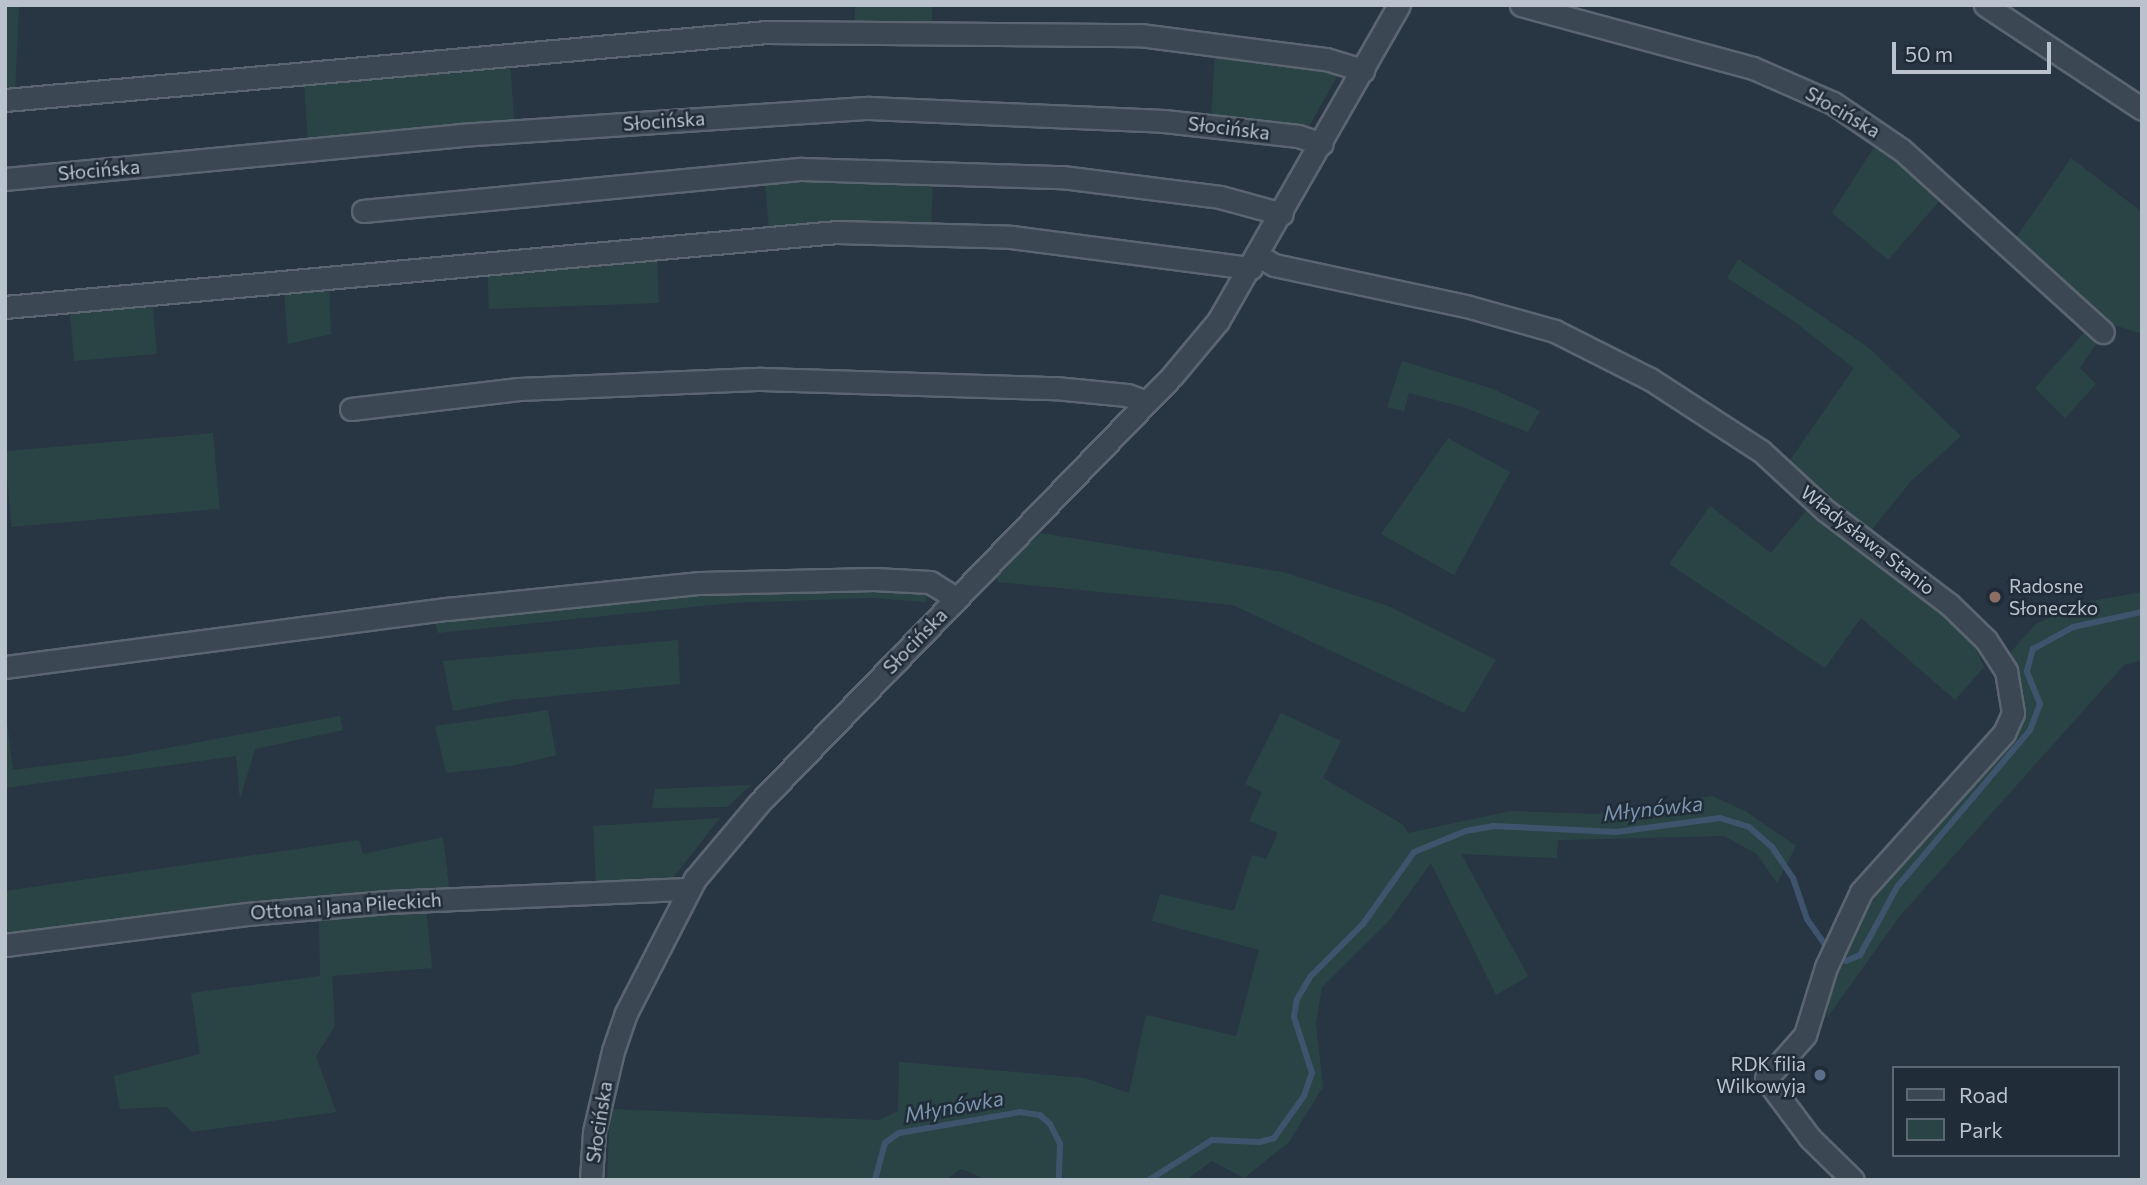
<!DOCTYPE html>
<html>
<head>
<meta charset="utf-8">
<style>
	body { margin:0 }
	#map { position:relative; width:2147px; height:1185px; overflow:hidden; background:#283644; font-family:Commissioner,sans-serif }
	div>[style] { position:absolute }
	.green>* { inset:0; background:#2a4445; transform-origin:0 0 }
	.stream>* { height:6px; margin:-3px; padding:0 3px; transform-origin:3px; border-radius:3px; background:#3e546d }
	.roads { filter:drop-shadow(2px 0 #5b6571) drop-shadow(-2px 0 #5b6571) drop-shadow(0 2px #5b6571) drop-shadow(0 -2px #5b6571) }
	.minor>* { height:21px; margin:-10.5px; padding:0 10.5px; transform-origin:10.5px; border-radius:10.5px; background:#3c4754 }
	.dots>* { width:19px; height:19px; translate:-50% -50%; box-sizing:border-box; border:4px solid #212c39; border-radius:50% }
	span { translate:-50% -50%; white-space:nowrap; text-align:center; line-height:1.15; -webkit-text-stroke:5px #212c39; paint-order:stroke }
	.street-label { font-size:19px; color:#bac3cd }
	.poi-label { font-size:19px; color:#bac3cd }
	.left { translate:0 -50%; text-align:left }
	.right { translate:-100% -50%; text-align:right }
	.water-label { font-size:21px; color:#7b95af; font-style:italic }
	.frame { position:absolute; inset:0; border:7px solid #bac3cd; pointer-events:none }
	.legend { position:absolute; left:1892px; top:1066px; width:228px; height:91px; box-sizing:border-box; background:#212c39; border:2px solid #5e6874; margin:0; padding:9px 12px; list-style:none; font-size:21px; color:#bac3cd }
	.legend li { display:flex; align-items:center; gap:14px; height:35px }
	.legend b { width:35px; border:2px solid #5e6874 }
	.scale { position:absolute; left:1892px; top:42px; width:159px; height:32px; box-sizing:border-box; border:4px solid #bac3cd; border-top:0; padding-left:9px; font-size:21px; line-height:24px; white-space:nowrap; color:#bac3cd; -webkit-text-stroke:5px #212c39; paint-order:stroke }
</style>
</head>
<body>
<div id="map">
	<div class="green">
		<i style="clip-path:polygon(5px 5px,19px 5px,15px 94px,5px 94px)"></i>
		<i style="left:855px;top:5px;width:77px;height:20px"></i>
		<i style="clip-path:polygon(1215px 51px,1340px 71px,1306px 132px,1211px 120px)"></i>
		<i style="left:510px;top:62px;width:64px;height:207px;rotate:86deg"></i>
		<i style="clip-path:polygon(1876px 144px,1943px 197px,1888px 260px,1832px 213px)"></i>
		<i style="clip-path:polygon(2071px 158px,2142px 212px,2142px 334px,2105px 322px,2015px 239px)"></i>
		<i style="clip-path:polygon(866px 179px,933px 180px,931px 228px,769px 230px,765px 182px)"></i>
		<i style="left:657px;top:254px;width:49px;height:170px;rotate:88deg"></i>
		<i style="clip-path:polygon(1738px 259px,1869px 348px,1961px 436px,1911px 481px,1870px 532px,1788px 463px,1854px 368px,1791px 319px,1727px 278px)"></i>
		<i style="clip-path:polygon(329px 285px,331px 334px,288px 344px,284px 291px)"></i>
		<i style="left:152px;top:299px;width:55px;height:83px;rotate:85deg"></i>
		<i style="clip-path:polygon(2087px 329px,2098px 341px,2080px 368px,2096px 384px,2065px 418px,2035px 388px)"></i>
		<i style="clip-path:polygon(1402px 361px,1493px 389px,1540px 411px,1528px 432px,1463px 407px,1409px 393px,1404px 411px,1387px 407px)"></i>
		<i style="left:213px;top:433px;width:76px;height:209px;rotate:85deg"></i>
		<i style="clip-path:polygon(1448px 438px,1510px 472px,1454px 575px,1381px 534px)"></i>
		<i style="clip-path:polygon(1710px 506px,1771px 553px,1810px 506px,1849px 545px,1934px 600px,1972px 641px,1984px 667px,1955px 700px,1861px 618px,1825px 668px,1669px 564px)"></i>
		<i style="clip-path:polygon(1040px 533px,1283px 572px,1388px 606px,1496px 660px,1464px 713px,1233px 605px,998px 582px,996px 574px)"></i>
		<i style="clip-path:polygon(864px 589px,929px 592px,925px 602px,873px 598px,732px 603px,438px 633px,435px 618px,719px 592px)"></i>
		<i style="clip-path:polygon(2142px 592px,2142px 660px,2124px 665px,1899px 917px,1827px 1018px,1832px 979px,1863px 914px,1909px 852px,2009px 741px,2022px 703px,2017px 673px,2008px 655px,2036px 624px,2085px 602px)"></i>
		<i style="clip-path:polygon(678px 640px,680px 684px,511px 700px,453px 711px,443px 661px)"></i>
		<i style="clip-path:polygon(5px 705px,13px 770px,124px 756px,340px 716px,343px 730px,255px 749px,240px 799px,236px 756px,5px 788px)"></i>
		<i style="clip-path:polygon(548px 710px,556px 755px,511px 766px,446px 773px,435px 726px)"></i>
		<i style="clip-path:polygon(1281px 713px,1341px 741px,1323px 778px,1402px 824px,1408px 833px,1511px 811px,1596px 814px,1712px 796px,1747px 812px,1796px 846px,1777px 883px,1757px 854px,1724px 836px,1558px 840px,1557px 858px,1461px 854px,1528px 976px,1496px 995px,1431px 863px,1389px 921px,1322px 987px,1316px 1023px,1323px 1087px,1289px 1142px,1244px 1178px,1212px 1161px,1186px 1180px,988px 1180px,961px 1169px,945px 1180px,607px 1180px,610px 1109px,879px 1120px,898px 1111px,899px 1062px,1085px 1078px,1129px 1093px,1146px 1015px,1236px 1036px,1259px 950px,1152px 921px,1160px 894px,1234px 911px,1252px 855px,1266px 859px,1278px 833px,1249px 821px,1262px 792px,1245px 784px)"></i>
		<i style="clip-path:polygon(751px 785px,727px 807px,652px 808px,655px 789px)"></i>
		<i style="clip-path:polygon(720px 818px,672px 879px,596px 882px,593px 826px)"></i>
		<i style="clip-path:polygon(443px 837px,449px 887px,314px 896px,5px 938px,5px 891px,359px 840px,363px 854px)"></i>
		<i style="clip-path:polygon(426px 908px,432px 968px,332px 976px,335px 1026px,316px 1056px,336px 1112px,192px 1132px,167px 1107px,120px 1109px,114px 1076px,200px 1054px,191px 993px,320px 976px,319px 918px)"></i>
	</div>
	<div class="stream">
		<i style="left:1837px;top:956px;width:10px;rotate:29deg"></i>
		<i style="left:1846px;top:961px;width:15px;rotate:-23deg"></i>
		<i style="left:1860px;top:955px;width:77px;rotate:-61.4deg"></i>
		<i style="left:1897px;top:887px;width:206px;rotate:-49.7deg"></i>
		<i style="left:2030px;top:730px;width:28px;rotate:-69deg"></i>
		<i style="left:2040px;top:704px;width:35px;rotate:-112deg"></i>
		<i style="left:2027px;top:671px;width:23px;rotate:-75deg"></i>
		<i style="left:2033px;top:649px;width:46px;rotate:-28.8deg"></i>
		<i style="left:2073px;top:627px;width:71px;rotate:-12.3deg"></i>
		<i style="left:875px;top:1180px;width:38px;rotate:-75deg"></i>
		<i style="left:885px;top:1143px;width:17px;rotate:-36deg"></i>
		<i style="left:899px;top:1133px;width:123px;rotate:-9.8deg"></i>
		<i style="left:1020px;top:1112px;width:20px;rotate:9deg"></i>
		<i style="left:1040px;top:1115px;width:13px;rotate:42deg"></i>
		<i style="left:1050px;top:1124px;width:22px;rotate:63deg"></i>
		<i style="left:1060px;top:1144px;width:36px;rotate:92deg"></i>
		<i style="left:1149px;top:1180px;width:75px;rotate:-32.4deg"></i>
		<i style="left:1212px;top:1140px;width:48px;rotate:2.4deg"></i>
		<i style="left:1260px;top:1142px;width:15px;rotate:-16deg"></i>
		<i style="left:1274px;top:1138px;width:52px;rotate:-54.5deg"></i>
		<i style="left:1304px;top:1096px;width:24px;rotate:-71deg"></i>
		<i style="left:1312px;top:1073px;width:59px;rotate:-107.8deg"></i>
		<i style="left:1294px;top:1017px;width:18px;rotate:-81deg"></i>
		<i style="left:1297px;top:999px;width:27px;rotate:-59deg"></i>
		<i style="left:1311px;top:976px;width:74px;rotate:-45deg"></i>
		<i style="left:1363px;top:924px;width:88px;rotate:-54.7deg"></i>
		<i style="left:1414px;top:852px;width:56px;rotate:-22deg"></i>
		<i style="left:1466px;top:831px;width:27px;rotate:-10deg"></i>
		<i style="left:1493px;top:826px;width:123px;rotate:2.8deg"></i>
		<i style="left:1616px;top:832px;width:105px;rotate:-7.7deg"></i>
		<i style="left:1720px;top:818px;width:30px;rotate:17deg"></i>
		<i style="left:1749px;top:827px;width:30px;rotate:41deg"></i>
		<i style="left:1772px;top:847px;width:37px;rotate:56deg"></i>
		<i style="left:1793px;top:878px;width:43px;rotate:71.1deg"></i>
		<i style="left:1807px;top:919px;width:38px;rotate:55deg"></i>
	</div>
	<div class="roads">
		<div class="minor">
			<i style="left:1521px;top:5px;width:240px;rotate:15.2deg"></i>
			<i style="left:1753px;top:68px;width:87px;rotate:23.6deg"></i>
			<i style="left:1833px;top:103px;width:83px;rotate:34.3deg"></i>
			<i style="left:1902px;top:150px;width:271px;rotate:42.2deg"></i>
			<i style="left:1985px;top:5px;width:188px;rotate:33.5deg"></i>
			<i style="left:5px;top:100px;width:765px;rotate:-5.1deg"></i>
			<i style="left:767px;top:32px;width:373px;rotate:0.5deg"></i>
			<i style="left:1140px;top:35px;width:188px;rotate:7.4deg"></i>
			<i style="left:1326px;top:59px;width:39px;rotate:17deg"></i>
			<i style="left:5px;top:179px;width:457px;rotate:-5.5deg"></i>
			<i style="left:460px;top:135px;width:410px;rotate:-3.8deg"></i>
			<i style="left:869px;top:108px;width:295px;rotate:2.5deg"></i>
			<i style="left:1164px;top:121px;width:135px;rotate:6.4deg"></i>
			<i style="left:1298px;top:136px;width:25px;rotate:18deg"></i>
			<i style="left:363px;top:211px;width:441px;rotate:-5.5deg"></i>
			<i style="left:802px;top:169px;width:260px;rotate:1.8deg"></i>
			<i style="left:1062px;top:177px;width:159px;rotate:7.2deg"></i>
			<i style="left:1220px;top:197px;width:64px;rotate:15.3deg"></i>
			<i style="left:1259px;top:256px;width:17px;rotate:31deg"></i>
			<i style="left:1274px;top:265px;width:196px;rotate:12.1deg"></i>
			<i style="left:1466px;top:306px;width:92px;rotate:15.7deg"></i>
			<i style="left:1555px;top:331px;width:106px;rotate:26.8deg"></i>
			<i style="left:1650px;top:379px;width:132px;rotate:33deg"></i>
			<i style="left:1761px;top:451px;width:87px;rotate:42.7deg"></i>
			<i style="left:1825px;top:510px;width:156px;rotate:37.2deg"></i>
			<i style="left:1949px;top:604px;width:52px;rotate:44.2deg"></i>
			<i style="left:1986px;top:640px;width:37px;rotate:57deg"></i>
			<i style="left:2006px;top:671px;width:43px;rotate:80.5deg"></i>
			<i style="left:2013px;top:713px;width:22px;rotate:114deg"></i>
			<i style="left:2004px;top:733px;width:214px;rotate:132deg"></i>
			<i style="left:1861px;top:892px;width:83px;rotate:115deg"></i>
			<i style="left:1826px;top:967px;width:71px;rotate:107.2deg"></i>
			<i style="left:1805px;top:1035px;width:59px;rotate:131.6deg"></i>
			<i style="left:1766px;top:1079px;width:74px;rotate:53.3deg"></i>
			<i style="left:1810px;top:1138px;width:60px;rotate:44.3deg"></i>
			<i style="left:5px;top:307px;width:835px;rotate:-5.15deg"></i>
			<i style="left:837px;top:232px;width:174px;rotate:1.6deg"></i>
			<i style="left:1011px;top:237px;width:242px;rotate:7.4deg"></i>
			<i style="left:351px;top:409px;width:169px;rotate:-6.8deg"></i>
			<i style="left:519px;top:389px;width:243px;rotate:-2.4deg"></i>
			<i style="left:762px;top:379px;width:293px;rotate:1.8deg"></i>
			<i style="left:1055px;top:388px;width:72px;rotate:5.6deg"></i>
			<i style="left:1127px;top:395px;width:21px;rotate:19deg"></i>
			<i style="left:5px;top:667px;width:446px;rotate:-7.5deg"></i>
			<i style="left:447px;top:609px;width:254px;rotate:-5.9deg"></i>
			<i style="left:700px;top:583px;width:174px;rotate:-1.3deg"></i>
			<i style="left:874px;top:579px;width:56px;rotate:3.1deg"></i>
			<i style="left:930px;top:582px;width:31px;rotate:32deg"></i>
			<i style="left:5px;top:945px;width:244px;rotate:-7.3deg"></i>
			<i style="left:247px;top:914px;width:141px;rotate:-4.9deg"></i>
			<i style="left:387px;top:902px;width:302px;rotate:-2.5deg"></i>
			<i style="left:591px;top:1180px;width:48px;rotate:-86.4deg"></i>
			<i style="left:594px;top:1132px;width:83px;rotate:-76.8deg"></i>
			<i style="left:613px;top:1051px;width:40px;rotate:-71.1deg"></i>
			<i style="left:626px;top:1013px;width:151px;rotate:-62.8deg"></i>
			<i style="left:695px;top:879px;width:99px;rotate:-49.9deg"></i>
			<i style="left:759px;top:803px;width:594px;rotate:-45.95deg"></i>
			<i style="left:1172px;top:376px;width:72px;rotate:-50.1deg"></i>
			<i style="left:1218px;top:321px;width:364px;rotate:-60.2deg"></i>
		</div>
	</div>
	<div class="dots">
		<i style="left:1995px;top:597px;background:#8d6e63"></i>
		<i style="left:1820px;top:1075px;background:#5c6f8a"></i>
	</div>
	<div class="street-label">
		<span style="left:1843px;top:112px;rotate:30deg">Słocińska</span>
		<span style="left:664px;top:121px;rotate:-4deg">Słocińska</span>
		<span style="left:1229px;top:128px;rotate:7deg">Słocińska</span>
		<span style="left:99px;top:170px;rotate:-5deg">Słocińska</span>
		<span style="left:1868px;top:540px;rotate:38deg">Władysława Stanio</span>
		<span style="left:915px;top:641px;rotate:-46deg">Słocińska</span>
		<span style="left:346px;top:906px;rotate:-4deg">Ottona i Jana Pileckich</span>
		<span style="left:599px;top:1122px;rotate:-81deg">Słocińska</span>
	</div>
	<div class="poi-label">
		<span class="left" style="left:2009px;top:597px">Radosne<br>Słoneczko</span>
		<span class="right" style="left:1806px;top:1075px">RDK filia<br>Wilkowyja</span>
	</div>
	<div class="water-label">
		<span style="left:1653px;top:808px;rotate:-6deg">Młynówka</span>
		<span style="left:954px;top:1106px;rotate:-10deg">Młynówka</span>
	</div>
	<div class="frame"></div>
	<ul class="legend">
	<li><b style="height:9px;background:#3c4754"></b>Road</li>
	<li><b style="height:19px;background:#2a4445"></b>Park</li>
	</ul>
	<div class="scale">50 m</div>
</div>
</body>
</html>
